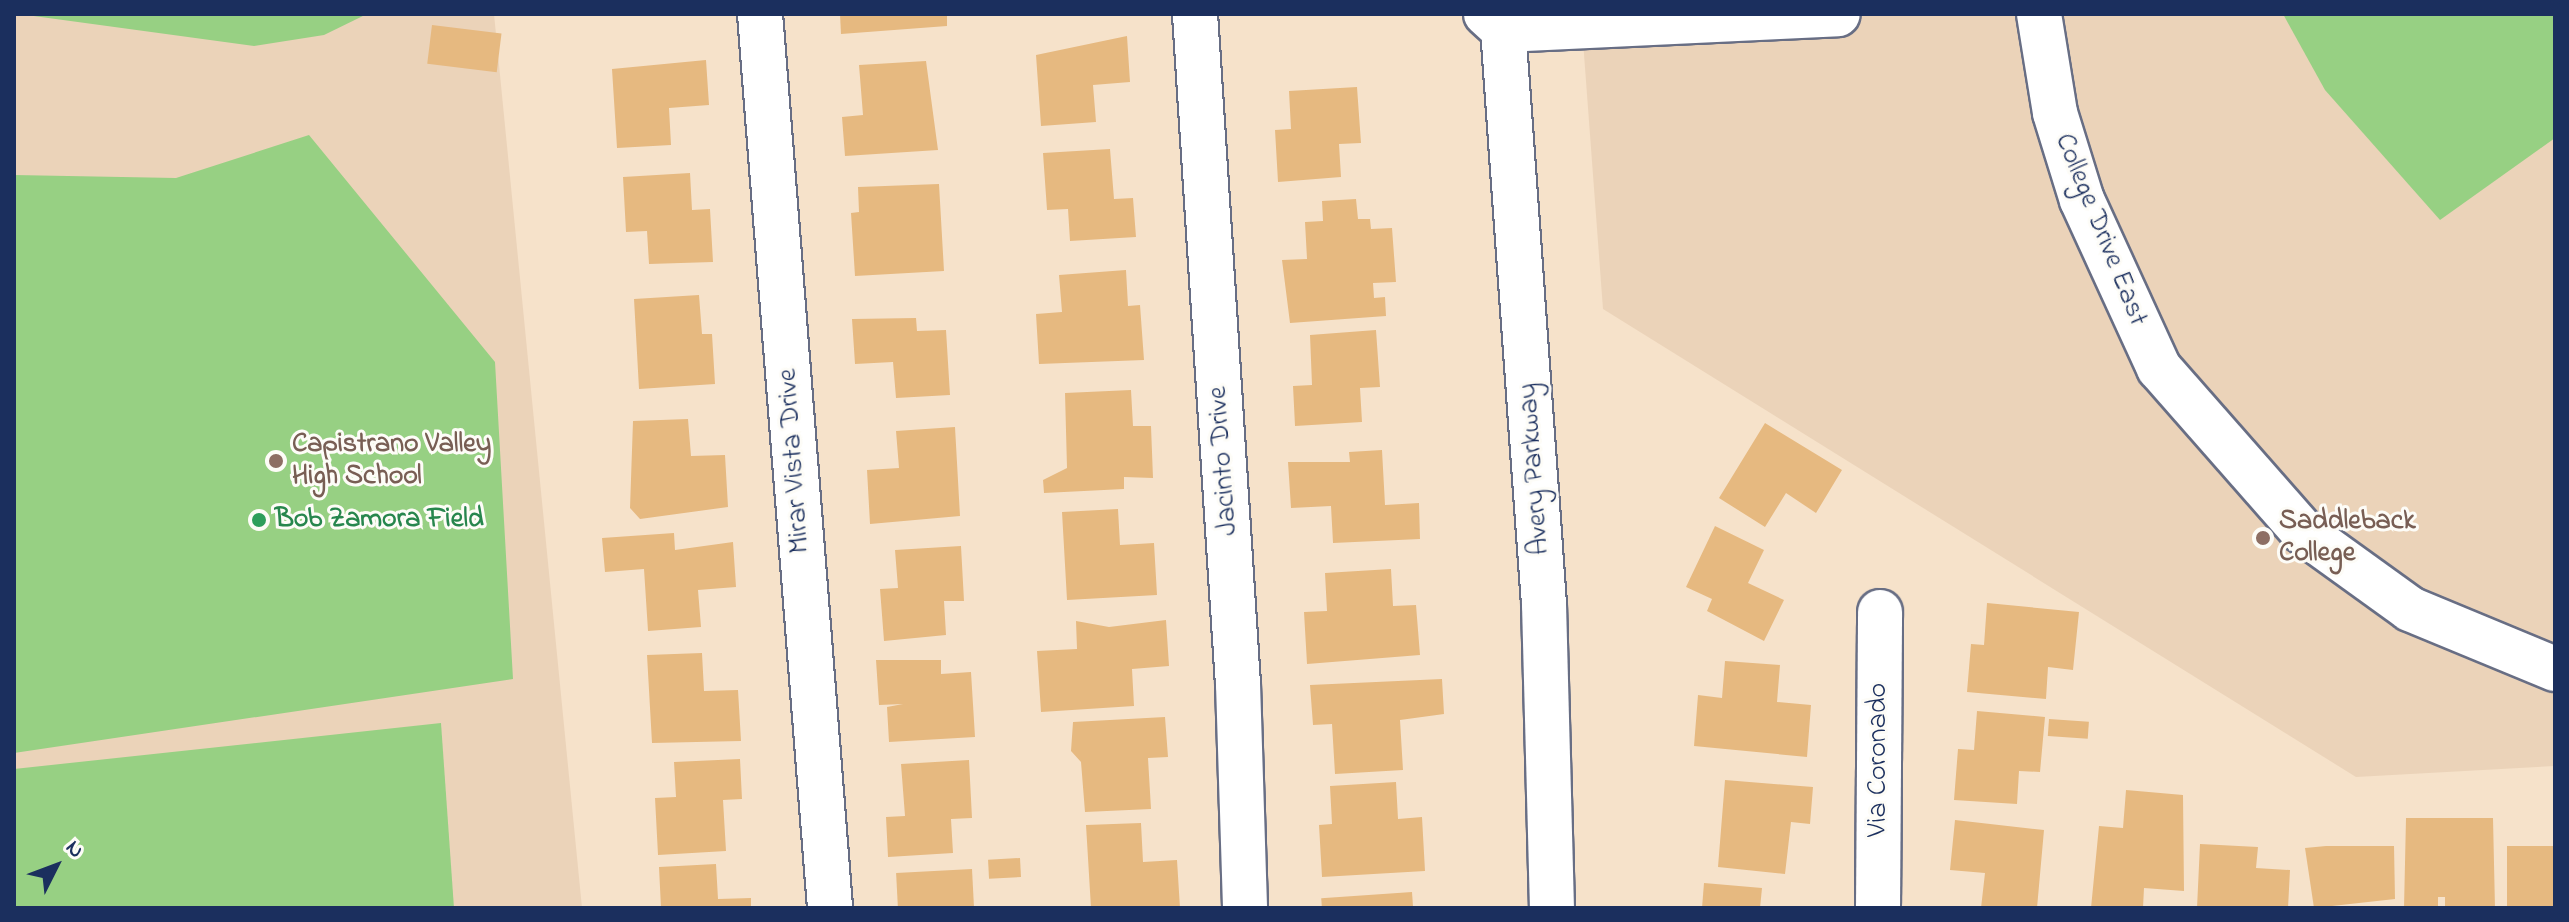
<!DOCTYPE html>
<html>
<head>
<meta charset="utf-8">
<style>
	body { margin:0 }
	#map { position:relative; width:2569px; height:922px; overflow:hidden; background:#f6e2ca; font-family:"Indie Flower",sans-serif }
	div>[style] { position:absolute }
	.built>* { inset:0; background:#ebd3b9 }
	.green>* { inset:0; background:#97d083 }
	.building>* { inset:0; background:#e6b980; transform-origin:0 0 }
	.roads { filter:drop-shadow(2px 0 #686e84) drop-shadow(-2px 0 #686e84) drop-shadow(0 2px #686e84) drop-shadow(0 -2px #686e84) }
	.minor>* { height:44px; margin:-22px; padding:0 22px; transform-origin:22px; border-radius:22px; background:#fff }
	.dots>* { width:22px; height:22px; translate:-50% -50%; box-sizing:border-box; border:4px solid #fdfcf7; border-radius:50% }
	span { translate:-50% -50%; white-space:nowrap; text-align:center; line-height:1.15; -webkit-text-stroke:6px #fdfcf7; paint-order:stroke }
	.street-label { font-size:28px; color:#1b2f5e }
	.education-label { font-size:28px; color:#785e54; font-weight:700 }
	.left { translate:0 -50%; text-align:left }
	.leisure-label { font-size:28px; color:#27864d; font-weight:700 }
	.frame { position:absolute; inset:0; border:16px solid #1b2f5e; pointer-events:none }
	.north { position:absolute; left:16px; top:826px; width:80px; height:80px; -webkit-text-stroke:6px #fdfcf7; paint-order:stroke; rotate:48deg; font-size:22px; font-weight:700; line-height:32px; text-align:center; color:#1b2f5e }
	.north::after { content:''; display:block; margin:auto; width:28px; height:36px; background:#1b2f5e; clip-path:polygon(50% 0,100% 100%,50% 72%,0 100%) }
</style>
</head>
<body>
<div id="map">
	<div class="built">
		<i style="clip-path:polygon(14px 14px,494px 14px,582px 908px,14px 908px)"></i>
		<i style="clip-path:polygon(1581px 14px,2555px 14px,2555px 766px,2356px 777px,1603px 309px)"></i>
	</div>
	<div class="green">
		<i style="clip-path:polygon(19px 14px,367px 14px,324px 35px,254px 46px)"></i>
		<i style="clip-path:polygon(2283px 14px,2555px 14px,2555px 138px,2440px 220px,2325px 90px)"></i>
		<i style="clip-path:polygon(309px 135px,495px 362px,513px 679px,14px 753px,14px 175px,176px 178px)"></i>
		<i style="clip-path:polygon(441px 723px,454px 908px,14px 908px,14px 769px)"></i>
	</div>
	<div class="building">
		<i style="clip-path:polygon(840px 14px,947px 14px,947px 26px,841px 34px)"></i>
		<i style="left:432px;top:25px;width:70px;height:39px;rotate:7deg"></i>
		<i style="clip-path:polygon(1127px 36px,1130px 82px,1093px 85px,1096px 122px,1041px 126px,1036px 55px)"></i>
		<i style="clip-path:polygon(706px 60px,709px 105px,669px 108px,671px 145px,617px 148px,612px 69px)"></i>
		<i style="clip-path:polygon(926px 61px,938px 150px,845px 156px,842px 117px,863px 115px,859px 65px)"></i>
		<i style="clip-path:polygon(1357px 87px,1361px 143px,1339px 144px,1341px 177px,1278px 182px,1275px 130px,1291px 129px,1289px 91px)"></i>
		<i style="clip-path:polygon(1110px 149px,1114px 199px,1133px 198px,1136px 237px,1070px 241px,1068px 209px,1047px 210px,1043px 153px)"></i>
		<i style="clip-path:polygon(690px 173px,692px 210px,710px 209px,713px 262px,649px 264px,647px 231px,626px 232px,623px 177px)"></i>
		<i style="clip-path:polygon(939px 184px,944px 271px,855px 276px,851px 213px,859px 212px,858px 187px)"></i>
		<i style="clip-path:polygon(1356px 199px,1358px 219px,1370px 219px,1371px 229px,1392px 228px,1396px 282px,1373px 283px,1374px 298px,1385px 297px,1386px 316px,1290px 323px,1282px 260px,1307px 259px,1305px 222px,1323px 221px,1322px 201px)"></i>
		<i style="clip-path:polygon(1126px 270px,1128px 306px,1140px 305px,1144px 360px,1039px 364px,1036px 314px,1062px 312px,1059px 275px)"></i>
		<i style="clip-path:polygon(699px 295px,702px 334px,712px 334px,715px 384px,639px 389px,634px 299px)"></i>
		<i style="clip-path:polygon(916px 318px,917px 331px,946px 330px,950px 395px,896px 398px,893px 362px,855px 364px,852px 319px)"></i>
		<i style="clip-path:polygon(1376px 330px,1380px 387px,1360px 388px,1362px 422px,1295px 426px,1293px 386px,1312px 385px,1310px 335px)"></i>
		<i style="clip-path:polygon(1131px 390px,1133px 426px,1151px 426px,1153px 478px,1124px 477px,1124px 489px,1044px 493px,1043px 480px,1067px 468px,1065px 393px)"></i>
		<i style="clip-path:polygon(688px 419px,691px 456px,725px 455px,728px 507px,640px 519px,630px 508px,633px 421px)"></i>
		<i style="clip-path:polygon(1765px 423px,1842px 470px,1816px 513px,1786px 493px,1765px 527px,1719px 498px)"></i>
		<i style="clip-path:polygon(955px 427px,960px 516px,870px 524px,867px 470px,899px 468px,896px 431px)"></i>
		<i style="clip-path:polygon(1382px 450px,1385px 505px,1419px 503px,1420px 539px,1333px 543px,1331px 506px,1291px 508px,1288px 462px,1350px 462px,1349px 452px)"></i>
		<i style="clip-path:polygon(1118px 509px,1120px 545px,1154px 543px,1157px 595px,1067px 600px,1062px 512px)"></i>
		<i style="clip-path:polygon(1715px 526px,1764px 550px,1748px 583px,1784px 600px,1764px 641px,1707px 611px,1712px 599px,1686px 587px)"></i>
		<i style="clip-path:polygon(674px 533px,675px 550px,733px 542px,736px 587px,698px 590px,701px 627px,648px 631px,644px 569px,605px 572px,602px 538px)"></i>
		<i style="clip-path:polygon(961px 546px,964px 601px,944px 601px,946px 635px,884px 641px,880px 589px,898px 588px,895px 550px)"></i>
		<i style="clip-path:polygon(1391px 569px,1393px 606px,1416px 605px,1420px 655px,1307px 664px,1304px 612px,1327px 611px,1325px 573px)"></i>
		<i style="clip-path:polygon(1987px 603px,2079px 612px,2073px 670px,2048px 667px,2046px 699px,1967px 692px,1971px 644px,1984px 645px)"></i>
		<i style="clip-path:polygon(1166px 620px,1169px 666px,1132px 669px,1134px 706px,1041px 712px,1037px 651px,1077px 649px,1076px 621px,1109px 627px)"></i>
		<i style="clip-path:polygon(702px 653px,704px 691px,738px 690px,741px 741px,652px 743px,647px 655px)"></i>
		<i style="clip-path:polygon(876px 660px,941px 660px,941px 674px,971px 672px,975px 737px,889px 742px,887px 707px,903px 704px,879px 705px)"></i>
		<i style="clip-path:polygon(1725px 661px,1780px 665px,1777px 702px,1811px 705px,1807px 757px,1694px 746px,1698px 695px,1722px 698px)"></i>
		<i style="clip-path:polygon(1442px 679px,1444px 714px,1400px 720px,1403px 770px,1335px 774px,1332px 724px,1313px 725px,1310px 685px)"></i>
		<i style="clip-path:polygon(1977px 711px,2045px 717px,2040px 772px,2019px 771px,2017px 804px,1954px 800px,1958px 749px,1974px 750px)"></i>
		<i style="clip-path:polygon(1165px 717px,1168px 757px,1148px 758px,1151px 809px,1085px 812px,1081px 762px,1071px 751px,1073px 722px)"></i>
		<i style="left:2049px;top:719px;width:40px;height:17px;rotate:4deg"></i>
		<i style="clip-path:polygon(740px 759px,742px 799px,723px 800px,726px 851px,658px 855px,655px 798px,676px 797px,674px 762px)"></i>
		<i style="clip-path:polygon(969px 760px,972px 818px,951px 819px,953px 853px,888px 857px,886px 817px,905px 816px,901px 764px)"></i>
		<i style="clip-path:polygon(1725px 780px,1813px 787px,1810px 824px,1791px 822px,1785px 874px,1718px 867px)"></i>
		<i style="clip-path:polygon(1396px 782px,1398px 819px,1422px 817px,1425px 871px,1322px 877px,1319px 825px,1332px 824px,1330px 786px)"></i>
		<i style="clip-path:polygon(2126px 790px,2183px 795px,2184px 891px,2144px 888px,2143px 908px,2091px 908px,2099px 826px,2123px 828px)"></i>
		<i style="clip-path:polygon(2406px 818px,2493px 818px,2495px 908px,2445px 908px,2445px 897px,2438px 897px,2438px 908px,2404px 908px)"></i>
		<i style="clip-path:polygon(1955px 820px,2044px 830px,2037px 908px,1981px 908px,1985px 873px,1950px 870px)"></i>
		<i style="clip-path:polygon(1141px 823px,1143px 862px,1177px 860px,1180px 908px,1091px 908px,1086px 825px)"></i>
		<i style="clip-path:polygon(2200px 844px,2258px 847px,2256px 868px,2290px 870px,2288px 908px,2197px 908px)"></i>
		<i style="clip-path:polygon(2326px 846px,2394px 846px,2395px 899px,2314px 908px,2305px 848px)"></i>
		<i style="left:2555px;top:846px;width:62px;height:48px;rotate:90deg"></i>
		<i style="left:1020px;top:858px;width:19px;height:32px;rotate:87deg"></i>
		<i style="clip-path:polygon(716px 864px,718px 899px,751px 898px,751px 908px,661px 908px,659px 867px)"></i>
		<i style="left:972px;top:869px;width:39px;height:76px;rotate:87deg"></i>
		<i style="clip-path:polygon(1704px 883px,1762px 888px,1760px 908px,1702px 908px)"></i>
		<i style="left:1412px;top:892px;width:16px;height:91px;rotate:86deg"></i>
	</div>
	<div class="roads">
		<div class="minor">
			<i style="left:760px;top:14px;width:897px;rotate:85.52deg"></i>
			<i style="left:1195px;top:14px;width:671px;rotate:86.33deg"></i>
			<i style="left:1238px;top:684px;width:224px;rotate:88.2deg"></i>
			<i style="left:1486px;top:14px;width:24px;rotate:42deg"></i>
			<i style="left:1504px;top:30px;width:334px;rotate:-2.7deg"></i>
			<i style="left:1502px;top:14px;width:591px;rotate:85.93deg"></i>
			<i style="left:1544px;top:604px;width:304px;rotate:88.5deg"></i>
			<i style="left:2039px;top:14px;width:100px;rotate:80.8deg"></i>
			<i style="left:2055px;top:113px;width:91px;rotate:72.8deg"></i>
			<i style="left:2082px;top:200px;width:185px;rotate:65.4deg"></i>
			<i style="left:2159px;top:368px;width:217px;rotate:48.7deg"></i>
			<i style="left:2302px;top:531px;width:133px;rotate:35.8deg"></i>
			<i style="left:2410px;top:609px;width:157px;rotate:22.5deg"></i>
			<i style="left:1878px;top:908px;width:296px;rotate:-89.6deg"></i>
		</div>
	</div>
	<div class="dots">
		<i style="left:276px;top:461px;background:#8d6e63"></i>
		<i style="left:259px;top:520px;background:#2e9e5b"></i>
		<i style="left:2263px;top:538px;background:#8d6e63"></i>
	</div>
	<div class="street-label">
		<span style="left:2100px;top:230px;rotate:68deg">College Drive East</span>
		<span style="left:795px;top:461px;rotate:-94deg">Mirar Vista Drive</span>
		<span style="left:1224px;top:461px;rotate:-94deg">Jacinto Drive</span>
		<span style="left:1535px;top:469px;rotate:-94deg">Avery Parkway</span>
		<span style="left:1879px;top:760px;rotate:-90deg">Via Coronado</span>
	</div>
	<div class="education-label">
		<span class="left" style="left:292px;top:461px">Capistrano Valley<br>High School</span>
		<span class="left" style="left:2279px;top:538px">Saddleback<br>College</span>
	</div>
	<div class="leisure-label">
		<span class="left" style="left:275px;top:520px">Bob Zamora Field</span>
	</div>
	<div class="frame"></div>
	<div class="north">N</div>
</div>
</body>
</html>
